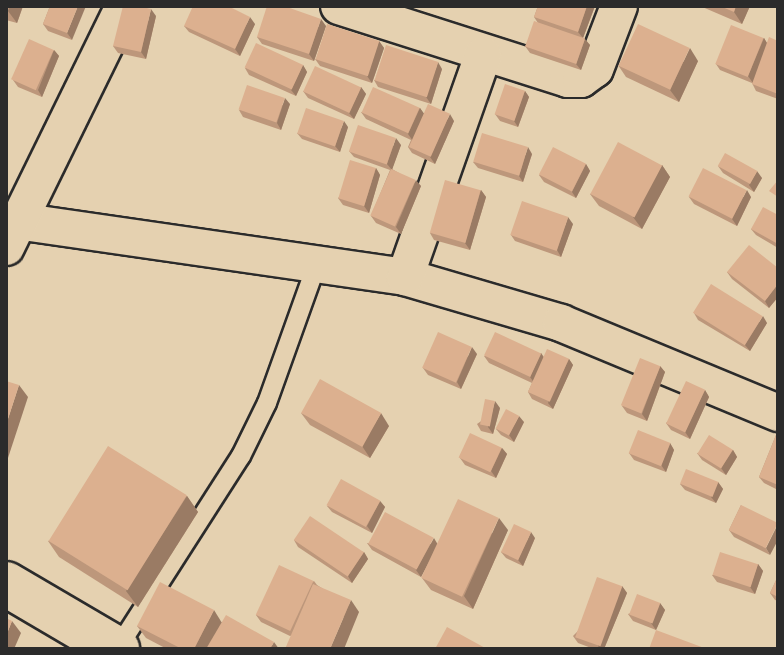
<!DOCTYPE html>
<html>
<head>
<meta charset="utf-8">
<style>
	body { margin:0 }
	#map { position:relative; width:784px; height:655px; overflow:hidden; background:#e5d1b0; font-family:Delius,sans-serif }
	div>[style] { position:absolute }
	.roads { filter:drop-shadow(2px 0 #2b2b2b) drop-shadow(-2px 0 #2b2b2b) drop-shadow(0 2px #2b2b2b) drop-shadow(0 -2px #2b2b2b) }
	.service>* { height:18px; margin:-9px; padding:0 9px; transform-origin:9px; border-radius:9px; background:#e5d1b0 }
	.minor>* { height:36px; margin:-18px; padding:0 18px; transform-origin:18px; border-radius:18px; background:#e5d1b0 }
	.tertiary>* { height:44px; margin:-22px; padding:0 22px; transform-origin:22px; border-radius:22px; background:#e5d1b0 }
	.wall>* { inset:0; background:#bd977b }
	.shaded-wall>* { inset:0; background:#9a7b64 }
	.building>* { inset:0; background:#dcb08f; transform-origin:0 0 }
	span { translate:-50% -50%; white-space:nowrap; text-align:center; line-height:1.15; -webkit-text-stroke:8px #e5d1b0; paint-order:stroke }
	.frame { position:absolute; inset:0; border:8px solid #2b2b2b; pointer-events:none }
</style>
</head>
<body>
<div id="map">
	<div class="roads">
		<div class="service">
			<i style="left:117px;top:649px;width:229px;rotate:-57.3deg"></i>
			<i style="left:241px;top:456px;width:59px;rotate:-63.9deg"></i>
			<i style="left:267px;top:403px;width:145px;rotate:-70.3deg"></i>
		</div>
		<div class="minor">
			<i style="left:339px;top:6px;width:240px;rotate:17.7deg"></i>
			<i style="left:568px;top:79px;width:13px"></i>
			<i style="left:581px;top:79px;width:17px;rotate:-36deg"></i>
			<i style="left:595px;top:69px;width:67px;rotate:-69.1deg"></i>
			<i style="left:17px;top:221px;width:392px;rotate:8.2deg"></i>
			<i style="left:405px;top:277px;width:163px;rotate:16.4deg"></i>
			<i style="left:561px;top:323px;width:235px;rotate:22.5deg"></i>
			<i style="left:6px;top:247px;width:268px;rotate:-63.9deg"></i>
			<i style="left:405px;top:277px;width:235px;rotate:-70.6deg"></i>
		</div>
		<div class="tertiary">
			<i style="left:6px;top:584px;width:129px;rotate:30.4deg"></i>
		</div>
	</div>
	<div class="wall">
		<i style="clip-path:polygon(6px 6px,23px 6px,17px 23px,6px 20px)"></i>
		<i style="clip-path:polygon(50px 6px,72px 40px,48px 31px,43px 24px)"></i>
		<i style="clip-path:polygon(538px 6px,595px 6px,583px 38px,590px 45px,581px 70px,530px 53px,525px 46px,538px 23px,534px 17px)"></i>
		<i style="clip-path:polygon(700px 6px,750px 6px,742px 24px)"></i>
		<i style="clip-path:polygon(156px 16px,146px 59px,118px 53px,113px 46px)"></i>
		<i style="clip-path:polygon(255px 24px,240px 56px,189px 32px,184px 26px)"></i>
		<i style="clip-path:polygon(326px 26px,314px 61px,262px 44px,257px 37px)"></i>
		<i style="clip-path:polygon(764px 38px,767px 43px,778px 41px,778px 99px,756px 91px,752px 83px,720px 70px,716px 64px)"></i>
		<i style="clip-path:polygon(379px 41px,384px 48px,372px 83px,320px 66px,315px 59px)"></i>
		<i style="clip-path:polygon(54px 50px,59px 56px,42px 97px,18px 87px,13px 80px)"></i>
		<i style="clip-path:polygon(698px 61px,679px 102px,626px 77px,618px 65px)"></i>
		<i style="clip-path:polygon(303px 65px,307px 72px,296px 96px,249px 75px,245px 68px)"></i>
		<i style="clip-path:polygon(442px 69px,431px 104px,378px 87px,374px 80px)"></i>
		<i style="clip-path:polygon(361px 87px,366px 94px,354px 119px,308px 98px,303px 91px)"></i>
		<i style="clip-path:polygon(525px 91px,529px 97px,518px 127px,500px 121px,495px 114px)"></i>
		<i style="clip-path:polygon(290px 104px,281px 130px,243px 117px,239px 110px)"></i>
		<i style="clip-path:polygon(420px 108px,423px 113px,454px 121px,435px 164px,412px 153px,408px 147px,411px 140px,366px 119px,361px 112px)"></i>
		<i style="clip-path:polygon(348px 127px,340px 152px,302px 139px,297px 133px)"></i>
		<i style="clip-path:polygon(401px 145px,392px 169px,421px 186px,401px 234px,376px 223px,371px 216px,390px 170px,354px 157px,349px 151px)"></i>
		<i style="clip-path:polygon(532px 154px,523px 182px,478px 168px,473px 162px)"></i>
		<i style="clip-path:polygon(586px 164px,590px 171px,576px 198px,544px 182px,539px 175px)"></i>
		<i style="clip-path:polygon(662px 165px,670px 177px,642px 229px,599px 206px,590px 194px)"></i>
		<i style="clip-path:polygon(718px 166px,762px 178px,754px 192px,723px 173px)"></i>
		<i style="clip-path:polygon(376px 168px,380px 175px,369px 213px,343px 205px,338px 198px)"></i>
		<i style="clip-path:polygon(481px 190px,486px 197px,470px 250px,434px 240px,430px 233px)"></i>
		<i style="clip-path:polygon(689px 197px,751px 197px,737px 226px,694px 204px)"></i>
		<i style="clip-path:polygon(778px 215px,778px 248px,756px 235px,751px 229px)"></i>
		<i style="clip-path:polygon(573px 224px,561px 257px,515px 241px,511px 235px)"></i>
		<i style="clip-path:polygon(778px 268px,778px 297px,769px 308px,732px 279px,727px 272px)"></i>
		<i style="clip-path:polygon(694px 313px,767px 323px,750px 351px,698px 320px)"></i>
		<i style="clip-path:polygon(541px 353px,544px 357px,569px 359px,573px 365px,553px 409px,532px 399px,528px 392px,532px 383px,489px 363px,484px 356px)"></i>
		<i style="clip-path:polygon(477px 354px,461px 389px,428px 375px,423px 368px)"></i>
		<i style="clip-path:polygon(660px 366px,665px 372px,647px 421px,627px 413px,622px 406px)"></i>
		<i style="clip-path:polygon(705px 390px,709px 397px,690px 439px,671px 430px,666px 423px)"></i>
		<i style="clip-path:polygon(500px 408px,493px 434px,481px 431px,477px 424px)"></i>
		<i style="clip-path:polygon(301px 413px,389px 426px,370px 458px,310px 425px)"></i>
		<i style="clip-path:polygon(524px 422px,514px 442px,501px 435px,496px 429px)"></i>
		<i style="clip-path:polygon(778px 430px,778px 490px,764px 483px,759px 477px)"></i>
		<i style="clip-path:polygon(670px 443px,674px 450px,666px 472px,634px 460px,629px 453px)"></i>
		<i style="clip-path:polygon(502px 448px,507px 454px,496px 478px,465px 465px,460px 458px)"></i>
		<i style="clip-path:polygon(733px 450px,737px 457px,726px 475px,702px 460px,697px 453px)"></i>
		<i style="clip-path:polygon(718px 482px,723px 489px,716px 503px,685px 490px,680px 484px)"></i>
		<i style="clip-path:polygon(187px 496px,198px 512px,138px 607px,59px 557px,48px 541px)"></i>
		<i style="clip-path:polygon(380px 501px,385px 507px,372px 533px,332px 512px,327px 506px)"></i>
		<i style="clip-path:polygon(741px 505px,770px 555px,734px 537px,729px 530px)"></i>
		<i style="clip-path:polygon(508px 530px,473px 609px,431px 590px,422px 578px,430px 560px,421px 577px,372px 550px,367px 543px,437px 544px)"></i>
		<i style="clip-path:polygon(535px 538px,523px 566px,506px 558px,501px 552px)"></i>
		<i style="clip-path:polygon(294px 540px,364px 552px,368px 559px,352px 583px,298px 547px)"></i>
		<i style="clip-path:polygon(758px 564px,763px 571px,755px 594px,717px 582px,712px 575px)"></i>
		<i style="clip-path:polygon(778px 576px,778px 601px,775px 600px,770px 593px)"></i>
		<i style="clip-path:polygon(314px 581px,317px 585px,359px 612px,290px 636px,261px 622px,256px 615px)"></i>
		<i style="clip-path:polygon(622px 586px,627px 593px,604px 649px,594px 649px,578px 643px,573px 636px)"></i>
		<i style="clip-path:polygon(660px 603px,665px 610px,656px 630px,633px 621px,628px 614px)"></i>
		<i style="clip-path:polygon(222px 622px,279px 649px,167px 649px,146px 638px,137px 626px)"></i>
	</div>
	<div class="shaded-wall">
		<i style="clip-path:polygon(10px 6px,23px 6px,17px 23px,8px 11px)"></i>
		<i style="clip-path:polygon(78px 6px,86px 6px,72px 40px,67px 33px)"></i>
		<i style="clip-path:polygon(587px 6px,595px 6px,583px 38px,578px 32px)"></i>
		<i style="clip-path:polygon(736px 6px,750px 6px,742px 24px,734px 12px)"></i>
		<i style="clip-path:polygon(151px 9px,156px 16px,146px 59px,141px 52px)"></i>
		<i style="clip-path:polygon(250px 17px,255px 24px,240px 56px,235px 49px)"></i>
		<i style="clip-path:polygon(321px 19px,326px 26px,314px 61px,309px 54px)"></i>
		<i style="clip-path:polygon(764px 38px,768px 45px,753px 83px,748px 76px)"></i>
		<i style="clip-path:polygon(585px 39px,590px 45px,581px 70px,576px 64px)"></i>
		<i style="clip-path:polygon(379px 41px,384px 48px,372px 83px,367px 76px)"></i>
		<i style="clip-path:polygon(690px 48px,698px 61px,679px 102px,670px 90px)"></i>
		<i style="clip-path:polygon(54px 50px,59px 56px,42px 97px,38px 90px)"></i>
		<i style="clip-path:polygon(438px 62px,442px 69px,431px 104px,426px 97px)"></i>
		<i style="clip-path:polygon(303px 65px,307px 72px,296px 96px,291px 90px)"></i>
		<i style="clip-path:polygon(361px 87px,366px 94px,354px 119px,349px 113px)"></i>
		<i style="clip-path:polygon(525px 91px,529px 97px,518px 127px,514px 121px)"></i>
		<i style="clip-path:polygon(285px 98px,290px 104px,281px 130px,277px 123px)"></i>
		<i style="clip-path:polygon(420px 108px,425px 115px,413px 141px,408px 134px)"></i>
		<i style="clip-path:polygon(450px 114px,454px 121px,435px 164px,430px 157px)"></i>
		<i style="clip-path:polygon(344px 121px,348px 127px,340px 152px,335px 146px)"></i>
		<i style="clip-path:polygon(396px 138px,401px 145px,392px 170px,387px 164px)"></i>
		<i style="clip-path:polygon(528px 147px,532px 154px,523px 182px,519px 176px)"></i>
		<i style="clip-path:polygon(586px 164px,590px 171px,576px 198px,572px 192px)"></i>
		<i style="clip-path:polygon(662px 165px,670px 177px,642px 229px,633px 217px)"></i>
		<i style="clip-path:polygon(376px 168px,380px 175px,369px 213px,364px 206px)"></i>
		<i style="clip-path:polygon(757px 171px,762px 178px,754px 192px,749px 185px)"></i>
		<i style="clip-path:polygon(416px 180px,421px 186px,401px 234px,396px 227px)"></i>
		<i style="clip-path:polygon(481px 190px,486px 197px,470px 250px,465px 243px)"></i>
		<i style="clip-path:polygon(747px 190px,751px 197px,737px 226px,732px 219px)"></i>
		<i style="clip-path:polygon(568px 217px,573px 224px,561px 257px,557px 250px)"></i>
		<i style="clip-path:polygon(778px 284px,778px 297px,769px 308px,765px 301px)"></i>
		<i style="clip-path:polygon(763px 316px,767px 323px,750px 351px,745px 345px)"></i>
		<i style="clip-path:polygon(472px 347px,477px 354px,461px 389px,457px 382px)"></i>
		<i style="clip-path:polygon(541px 353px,545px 360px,535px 384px,530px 377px)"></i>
		<i style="clip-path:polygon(569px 359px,573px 365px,553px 409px,548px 403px)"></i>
		<i style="clip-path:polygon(660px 366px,665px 372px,647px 421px,642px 414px)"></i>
		<i style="clip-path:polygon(19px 385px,28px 397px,6px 464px,6px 425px)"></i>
		<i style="clip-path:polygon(705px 390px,709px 397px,690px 439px,685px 432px)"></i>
		<i style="clip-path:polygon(495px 401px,500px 408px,493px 434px,488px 427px)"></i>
		<i style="clip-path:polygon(381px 413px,389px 426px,370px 458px,362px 446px)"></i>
		<i style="clip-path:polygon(519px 416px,524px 422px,514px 442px,509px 435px)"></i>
		<i style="clip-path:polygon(670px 443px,674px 450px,666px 472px,661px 465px)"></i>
		<i style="clip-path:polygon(502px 448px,507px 454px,496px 478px,491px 471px)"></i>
		<i style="clip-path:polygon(733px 450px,737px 457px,726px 475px,721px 468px)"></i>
		<i style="clip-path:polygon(718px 482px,723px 489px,716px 503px,711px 497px)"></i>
		<i style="clip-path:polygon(187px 496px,198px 512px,138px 607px,126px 591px)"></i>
		<i style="clip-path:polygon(380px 501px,385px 507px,372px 533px,367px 526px)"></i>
		<i style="clip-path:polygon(499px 518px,508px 530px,473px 609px,464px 596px)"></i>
		<i style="clip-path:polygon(778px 524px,778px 540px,770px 555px,766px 548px)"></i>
		<i style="clip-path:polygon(531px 532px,535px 538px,523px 566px,518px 560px)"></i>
		<i style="clip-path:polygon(434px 538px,438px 545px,421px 577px,416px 570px)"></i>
		<i style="clip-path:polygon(364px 552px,368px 559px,352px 583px,348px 576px)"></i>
		<i style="clip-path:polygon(758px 564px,763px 571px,755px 594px,750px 587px)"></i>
		<i style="clip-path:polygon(622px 586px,627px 593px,604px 649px,600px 649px,598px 646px)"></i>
		<i style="clip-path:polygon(351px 600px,359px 612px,344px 649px,330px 649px)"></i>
		<i style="clip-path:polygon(660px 603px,665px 610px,656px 630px,651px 623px)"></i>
		<i style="clip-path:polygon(214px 610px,222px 623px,209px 649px,194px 649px)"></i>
		<i style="clip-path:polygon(12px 621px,21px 633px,14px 649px,6px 649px,6px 636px)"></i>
		<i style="clip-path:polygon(274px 642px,279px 649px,270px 649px)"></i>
	</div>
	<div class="building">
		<i style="clip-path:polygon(50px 6px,78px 6px,67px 33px,43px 24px)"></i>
		<i style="clip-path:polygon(123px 6px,138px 6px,151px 9px,141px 52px,113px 46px)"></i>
		<i style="clip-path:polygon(193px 6px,228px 6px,250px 17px,235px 49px,184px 26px)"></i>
		<i style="clip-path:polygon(267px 6px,284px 6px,321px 19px,309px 54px,257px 37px)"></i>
		<i style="clip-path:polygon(538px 6px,587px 6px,578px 32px,534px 17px)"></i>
		<i style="clip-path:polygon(720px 6px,736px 6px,734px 12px)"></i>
		<i style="left:534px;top:21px;width:54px;height:27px;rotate:19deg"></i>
		<i style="left:327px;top:24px;width:55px;height:37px;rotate:18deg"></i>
		<i style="left:638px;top:24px;width:57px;height:46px;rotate:25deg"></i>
		<i style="left:731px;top:25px;width:35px;height:42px;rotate:22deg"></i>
		<i style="clip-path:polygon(769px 37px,778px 41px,778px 94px,752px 84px)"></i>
		<i style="left:29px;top:39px;width:27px;height:44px;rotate:24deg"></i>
		<i style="left:256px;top:43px;width:52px;height:27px;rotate:25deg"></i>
		<i style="left:386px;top:45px;width:55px;height:37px;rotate:18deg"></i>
		<i style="left:315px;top:66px;width:51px;height:28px;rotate:25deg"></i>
		<i style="left:505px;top:84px;width:21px;height:32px;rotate:19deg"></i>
		<i style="left:247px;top:85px;width:40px;height:26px;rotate:19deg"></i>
		<i style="left:373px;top:87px;width:51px;height:28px;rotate:24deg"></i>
		<i style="left:428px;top:104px;width:24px;height:47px;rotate:24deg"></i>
		<i style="left:306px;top:108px;width:40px;height:27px;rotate:19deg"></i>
		<i style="left:358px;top:125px;width:40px;height:28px;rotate:19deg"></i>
		<i style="left:482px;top:133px;width:48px;height:30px;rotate:17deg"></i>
		<i style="left:618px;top:142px;width:50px;height:59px;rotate:28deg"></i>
		<i style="left:553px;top:147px;width:37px;height:31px;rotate:27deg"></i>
		<i style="left:725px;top:153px;width:37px;height:15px;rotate:29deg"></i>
		<i style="left:350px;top:160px;width:27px;height:40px;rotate:17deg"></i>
		<i style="left:703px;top:168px;width:49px;height:32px;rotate:27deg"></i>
		<i style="left:391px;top:169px;width:27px;height:51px;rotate:24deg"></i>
		<i style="left:445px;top:180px;width:37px;height:55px;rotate:16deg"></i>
		<i style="clip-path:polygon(778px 180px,778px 197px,769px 191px)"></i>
		<i style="left:522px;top:201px;width:49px;height:36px;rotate:19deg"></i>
		<i style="clip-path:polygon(763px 207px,778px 215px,778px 244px,751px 229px)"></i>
		<i style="clip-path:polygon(749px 245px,778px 268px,778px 284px,765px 301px,727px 272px)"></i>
		<i style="left:711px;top:284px;width:61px;height:34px;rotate:32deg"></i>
		<i style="left:438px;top:332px;width:37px;height:39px;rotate:24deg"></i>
		<i style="left:495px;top:332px;width:51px;height:26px;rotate:25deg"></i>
		<i style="left:547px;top:349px;width:24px;height:47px;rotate:24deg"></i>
		<i style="left:640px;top:358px;width:22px;height:51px;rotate:22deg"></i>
		<i style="left:320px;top:379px;width:70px;height:39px;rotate:29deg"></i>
		<i style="clip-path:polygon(6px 381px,19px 385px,6px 425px)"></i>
		<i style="left:686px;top:381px;width:21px;height:47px;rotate:25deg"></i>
		<i style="left:485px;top:399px;width:10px;height:26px;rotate:11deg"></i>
		<i style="left:506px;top:409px;width:15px;height:22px;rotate:28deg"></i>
		<i style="left:638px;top:430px;width:35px;height:25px;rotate:22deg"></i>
		<i style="clip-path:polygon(778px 430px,778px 485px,759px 477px)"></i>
		<i style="left:470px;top:433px;width:35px;height:27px;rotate:25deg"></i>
		<i style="left:709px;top:435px;width:28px;height:22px;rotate:32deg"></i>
		<i style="left:108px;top:446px;width:93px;height:112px;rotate:32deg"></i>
		<i style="left:686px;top:469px;width:35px;height:16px;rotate:22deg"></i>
		<i style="left:341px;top:479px;width:45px;height:30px;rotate:29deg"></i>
		<i style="left:458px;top:499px;width:45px;height:87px;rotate:25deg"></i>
		<i style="left:741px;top:505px;width:41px;height:28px;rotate:26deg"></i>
		<i style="left:385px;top:512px;width:55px;height:36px;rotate:28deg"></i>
		<i style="left:310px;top:516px;width:65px;height:29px;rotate:34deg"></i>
		<i style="left:514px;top:524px;width:19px;height:31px;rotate:25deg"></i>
		<i style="left:720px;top:552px;width:40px;height:24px;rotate:18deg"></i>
		<i style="left:279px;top:565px;width:38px;height:55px;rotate:25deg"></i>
		<i style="clip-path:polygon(778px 576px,778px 597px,770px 593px)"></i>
		<i style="left:597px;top:577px;width:27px;height:64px;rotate:20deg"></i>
		<i style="clip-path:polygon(160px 582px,214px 610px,194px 649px,182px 649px,137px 626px)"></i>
		<i style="clip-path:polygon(313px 584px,351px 600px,330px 649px,285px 649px)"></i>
		<i style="left:637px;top:594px;width:25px;height:22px;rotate:21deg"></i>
		<i style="clip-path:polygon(226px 615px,274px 642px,270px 649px,206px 649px)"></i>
		<i style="clip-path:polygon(6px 618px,12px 621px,6px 636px)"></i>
		<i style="clip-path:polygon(447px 627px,487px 649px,435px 649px)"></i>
		<i style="clip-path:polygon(656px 630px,707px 649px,649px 649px)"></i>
	</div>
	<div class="frame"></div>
</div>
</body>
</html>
